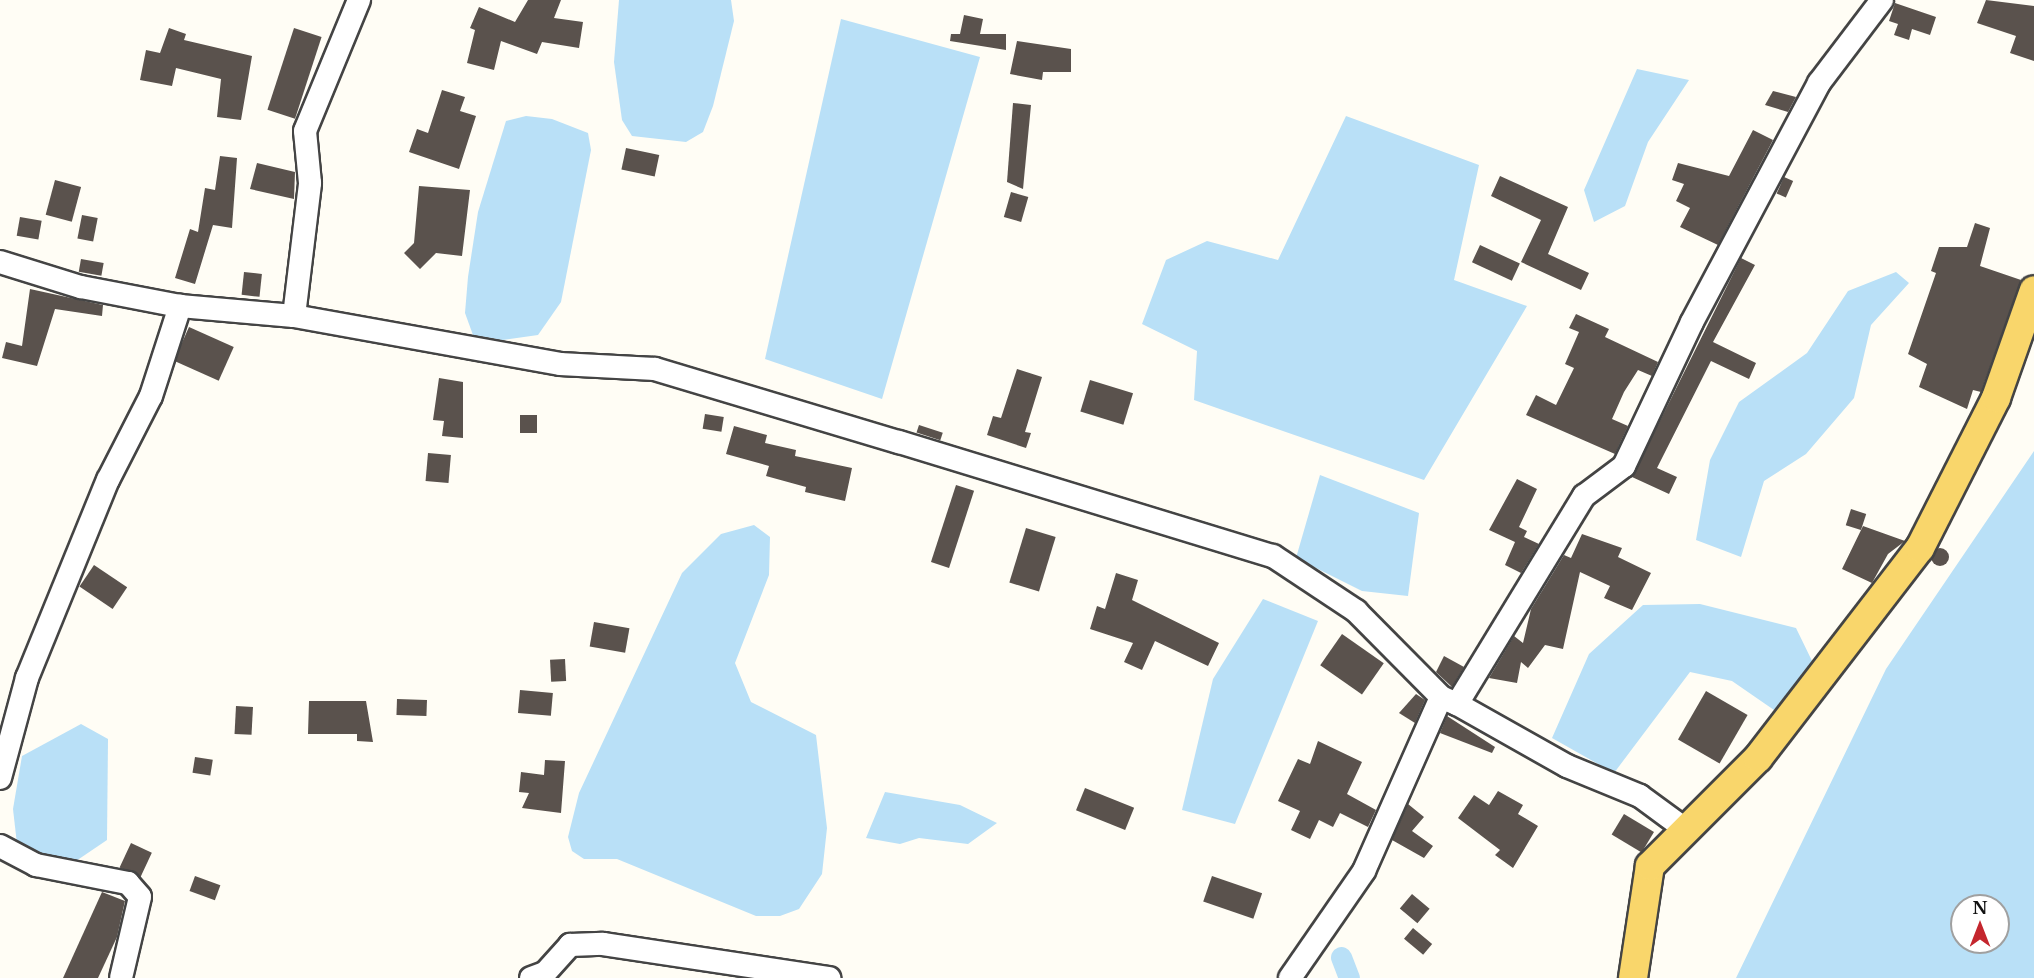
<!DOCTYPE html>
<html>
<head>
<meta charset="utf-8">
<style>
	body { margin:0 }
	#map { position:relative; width:2034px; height:978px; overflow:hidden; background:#fffdf5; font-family:"Libre Baskerville",serif }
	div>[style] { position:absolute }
	.water>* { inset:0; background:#b9e0f7 }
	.canal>* { height:21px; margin:-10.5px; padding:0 10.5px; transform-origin:10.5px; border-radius:10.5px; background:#b9e0f7 }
	.building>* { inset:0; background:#5a524d; transform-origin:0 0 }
	.round { border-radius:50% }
	.roads { filter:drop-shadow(2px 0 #444) drop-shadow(-2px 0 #444) drop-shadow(0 2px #444) drop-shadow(0 -2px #444) }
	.minor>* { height:22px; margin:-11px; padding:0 11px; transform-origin:11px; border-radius:11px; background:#fff }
	.major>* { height:28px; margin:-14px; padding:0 14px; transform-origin:14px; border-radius:14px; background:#f9d66b }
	span { translate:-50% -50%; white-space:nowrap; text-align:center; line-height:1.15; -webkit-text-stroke:6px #fff; paint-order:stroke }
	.north { position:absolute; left:1950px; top:894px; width:60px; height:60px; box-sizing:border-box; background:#fff; border:2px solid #a0a0a0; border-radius:50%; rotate:0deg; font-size:16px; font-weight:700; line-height:24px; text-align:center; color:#111 }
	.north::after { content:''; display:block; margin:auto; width:21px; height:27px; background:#c4262e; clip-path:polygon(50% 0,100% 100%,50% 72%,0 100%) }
</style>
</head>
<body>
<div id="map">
	<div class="water">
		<i style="clip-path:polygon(619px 0,731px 0,734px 21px,713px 106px,703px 132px,686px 142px,632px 136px,622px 120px,614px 62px)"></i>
		<i style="clip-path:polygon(841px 19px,980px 57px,882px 399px,765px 359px)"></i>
		<i style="clip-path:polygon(1637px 69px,1689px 80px,1648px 142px,1625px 206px,1594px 222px,1584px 190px)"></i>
		<i style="clip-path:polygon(526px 116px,552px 119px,588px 133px,591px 150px,561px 302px,538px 335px,502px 340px,473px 335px,465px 313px,468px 277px,478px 212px,506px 121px)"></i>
		<i style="clip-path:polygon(1346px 116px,1479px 165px,1454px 280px,1527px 306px,1424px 480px,1194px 400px,1197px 351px,1142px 324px,1166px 260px,1207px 241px,1278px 260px)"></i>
		<i style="clip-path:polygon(1896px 272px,1909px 283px,1871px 325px,1854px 398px,1806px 454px,1764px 481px,1741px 557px,1696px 540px,1710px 460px,1739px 402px,1807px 353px,1848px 291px)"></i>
		<i style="clip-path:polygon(evenodd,2034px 451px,2034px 978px,1736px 978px,1886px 669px,2034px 451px,1962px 906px,1998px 906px,1998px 942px,1962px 942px,1962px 906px)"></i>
		<i style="clip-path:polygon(1320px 475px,1419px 513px,1408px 596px,1362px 591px,1296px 558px)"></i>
		<i style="clip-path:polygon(754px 525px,770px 537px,769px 575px,735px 663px,751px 702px,816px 735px,827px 828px,822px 874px,799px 909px,780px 916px,756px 916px,617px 859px,584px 859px,572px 851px,568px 837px,579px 793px,682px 573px,721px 534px)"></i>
		<i style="clip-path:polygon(1263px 599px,1318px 621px,1235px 824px,1182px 810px,1213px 679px)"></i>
		<i style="clip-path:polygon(1700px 604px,1796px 628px,1814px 665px,1774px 710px,1732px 681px,1690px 672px,1614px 773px,1552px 738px,1589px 654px,1643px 605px)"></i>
		<i style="clip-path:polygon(81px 724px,108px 739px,107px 840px,76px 861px,30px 859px,17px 844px,13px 809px,22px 756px)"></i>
		<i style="clip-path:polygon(885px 792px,960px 805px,997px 823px,968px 844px,919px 838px,900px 844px,866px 838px)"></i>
	</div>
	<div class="canal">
		<i style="left:1341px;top:957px;width:22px;rotate:69deg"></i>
	</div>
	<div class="building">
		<i style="clip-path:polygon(528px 0,561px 0,554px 18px,583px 22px,579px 48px,542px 42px,537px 54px,501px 41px,494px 70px,467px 63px,475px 30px,470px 28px,479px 7px,515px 22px)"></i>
		<i style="clip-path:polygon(1986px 0,2034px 6px,2034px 61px,2010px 53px,2016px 36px,1977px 23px)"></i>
		<i style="clip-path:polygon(1895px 3px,1936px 17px,1930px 35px,1912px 29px,1909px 40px,1894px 35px,1898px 24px,1889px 21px)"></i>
		<i style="clip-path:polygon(964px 15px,983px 19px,980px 34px,1006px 34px,1006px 50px,950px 41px,951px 34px,960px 34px)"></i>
		<i style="clip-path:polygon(169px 28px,186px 34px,184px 40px,252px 56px,241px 120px,217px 117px,221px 79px,176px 68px,172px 86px,140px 80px,146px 50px,160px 53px)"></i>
		<i style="left:294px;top:28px;width:29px;height:86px;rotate:18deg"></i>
		<i style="clip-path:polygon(1017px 41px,1071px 49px,1071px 72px,1043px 72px,1042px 80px,1010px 74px)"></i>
		<i style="clip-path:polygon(442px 90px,465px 97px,460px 111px,476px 116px,459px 169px,409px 152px,417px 129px,428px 133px)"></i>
		<i style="clip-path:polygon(1773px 91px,1796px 97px,1788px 112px,1765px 105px)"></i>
		<i style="clip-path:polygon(1013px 103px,1031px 105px,1023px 189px,1007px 182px)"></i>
		<i style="clip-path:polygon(1753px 130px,1773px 140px,1718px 245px,1680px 227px,1690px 208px,1676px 201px,1684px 184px,1672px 180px,1678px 163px,1729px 176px)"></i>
		<i style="left:626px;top:148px;width:34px;height:22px;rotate:12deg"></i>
		<i style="clip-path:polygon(220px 156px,237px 158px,232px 228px,213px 225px,195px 284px,175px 278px,190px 229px,198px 232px,205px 188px,215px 190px)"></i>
		<i style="clip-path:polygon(257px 163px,295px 172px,294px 199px,250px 189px)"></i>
		<i style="clip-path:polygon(1500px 176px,1568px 207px,1548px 254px,1589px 273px,1581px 290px,1521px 262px,1541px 220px,1491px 196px)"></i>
		<i style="left:1784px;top:177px;width:10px;height:18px;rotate:24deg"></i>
		<i style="left:55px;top:180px;width:27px;height:36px;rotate:15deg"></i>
		<i style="clip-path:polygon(419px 186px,470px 190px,462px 256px,436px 253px,420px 269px,404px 253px,414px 243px)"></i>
		<i style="left:1011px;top:192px;width:18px;height:26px;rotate:16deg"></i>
		<i style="left:82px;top:215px;width:16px;height:24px;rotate:11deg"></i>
		<i style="left:20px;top:217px;width:22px;height:19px;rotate:10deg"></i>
		<i style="clip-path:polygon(1975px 223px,1990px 228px,1980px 266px,2021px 280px,1981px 392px,1973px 390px,1967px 409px,1919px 387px,1927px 364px,1908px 354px,1936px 273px,1931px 271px,1939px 247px,1967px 247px)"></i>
		<i style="left:1480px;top:245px;width:44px;height:19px;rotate:25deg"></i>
		<i style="clip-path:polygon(1741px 258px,1755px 265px,1713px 342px,1756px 363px,1749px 379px,1711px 361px,1657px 468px,1677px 477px,1669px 494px,1632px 477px)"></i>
		<i style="left:81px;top:259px;width:23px;height:13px;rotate:10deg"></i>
		<i style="left:244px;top:272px;width:18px;height:23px;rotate:6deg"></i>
		<i style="clip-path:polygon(30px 289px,103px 305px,102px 316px,55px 309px,37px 366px,2px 358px,6px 342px,22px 346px)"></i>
		<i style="clip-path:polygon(1576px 314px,1609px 329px,1605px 337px,1658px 362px,1652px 376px,1638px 370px,1624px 392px,1612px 419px,1628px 426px,1615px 454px,1526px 415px,1536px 395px,1556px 405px,1574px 368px,1565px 364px,1579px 332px,1569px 328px)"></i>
		<i style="left:189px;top:327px;width:49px;height:37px;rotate:24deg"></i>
		<i style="clip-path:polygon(1017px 369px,1042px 377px,1025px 432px,1031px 433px,1026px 448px,987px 435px,993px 416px,1001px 418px)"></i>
		<i style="clip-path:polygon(439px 378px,463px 382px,463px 438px,442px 436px,444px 421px,433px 420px)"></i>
		<i style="left:1090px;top:380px;width:45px;height:33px;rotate:17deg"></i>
		<i style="left:705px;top:414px;width:19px;height:15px;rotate:9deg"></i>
		<i style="left:520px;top:415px;width:17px;height:18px"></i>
		<i style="left:919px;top:425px;width:25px;height:8px;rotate:18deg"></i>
		<i style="clip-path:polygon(734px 426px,767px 435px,765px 443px,796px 450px,795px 456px,852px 468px,845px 501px,805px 492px,806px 487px,766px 476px,769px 466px,726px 454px)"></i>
		<i style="left:428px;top:453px;width:23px;height:28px;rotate:5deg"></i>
		<i style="clip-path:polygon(1517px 479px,1537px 489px,1519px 527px,1527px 531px,1524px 537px,1539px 544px,1521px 573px,1505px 565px,1515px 542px,1489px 530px)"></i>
		<i style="left:956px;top:485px;width:19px;height:81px;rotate:18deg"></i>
		<i style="left:1851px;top:509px;width:16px;height:17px;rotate:18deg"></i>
		<i style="clip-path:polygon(1863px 526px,1905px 541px,1888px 554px,1872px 583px,1842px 569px)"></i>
		<i style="left:1026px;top:528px;width:31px;height:57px;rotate:17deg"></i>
		<i style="clip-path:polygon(1582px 534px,1622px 548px,1618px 557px,1651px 573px,1632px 610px,1604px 598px,1610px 586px,1580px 572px,1563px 649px,1545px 645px,1528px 668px,1521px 662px,1517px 683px,1489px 678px,1514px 636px,1523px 643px,1531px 609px,1564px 555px,1571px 558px)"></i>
		<i class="round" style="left:1931px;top:548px;width:18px;height:18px"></i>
		<i style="left:94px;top:565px;width:40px;height:26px;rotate:34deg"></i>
		<i style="clip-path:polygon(1116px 573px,1138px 580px,1132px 600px,1219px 643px,1208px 666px,1155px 641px,1142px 670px,1124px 662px,1133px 643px,1090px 629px,1097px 606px,1105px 609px)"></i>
		<i style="left:594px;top:622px;width:36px;height:25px;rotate:10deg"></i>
		<i style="left:1342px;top:634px;width:51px;height:38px;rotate:35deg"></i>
		<i style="clip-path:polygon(1444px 656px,1464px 667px,1452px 687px,1436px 672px)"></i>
		<i style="left:565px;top:659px;width:22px;height:15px;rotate:87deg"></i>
		<i style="left:520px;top:690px;width:33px;height:23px;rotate:5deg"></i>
		<i style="left:1706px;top:691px;width:48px;height:56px;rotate:30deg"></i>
		<i style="clip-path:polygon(1416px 694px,1425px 700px,1415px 723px,1399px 713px)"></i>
		<i style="left:397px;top:699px;width:30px;height:16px;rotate:2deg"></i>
		<i style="clip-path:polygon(309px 701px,366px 701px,373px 742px,357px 741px,357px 734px,308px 734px)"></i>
		<i style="left:236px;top:706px;width:17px;height:28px;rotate:3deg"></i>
		<i style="clip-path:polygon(1447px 716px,1495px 747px,1492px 753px,1440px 733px)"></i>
		<i style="clip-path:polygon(1318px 741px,1362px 762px,1347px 794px,1376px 810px,1368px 827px,1340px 813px,1333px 827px,1319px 820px,1310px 839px,1291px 830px,1300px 811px,1278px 801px,1298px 759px,1310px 764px)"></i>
		<i style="left:195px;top:757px;width:18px;height:16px;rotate:9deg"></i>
		<i style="clip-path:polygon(545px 760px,565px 761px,561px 813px,522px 808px,529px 793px,519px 792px,521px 772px,544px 775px)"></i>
		<i style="left:1085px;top:788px;width:53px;height:24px;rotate:22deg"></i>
		<i style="clip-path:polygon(1498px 791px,1523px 805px,1518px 814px,1538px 826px,1513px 868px,1495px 855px,1500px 850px,1458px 818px,1474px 795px,1489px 805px)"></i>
		<i style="clip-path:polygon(1408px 804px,1424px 817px,1412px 831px,1433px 846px,1424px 858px,1392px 840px)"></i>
		<i style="left:1624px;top:814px;width:35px;height:24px;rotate:31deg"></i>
		<i style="left:131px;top:843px;width:23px;height:27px;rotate:25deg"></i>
		<i style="left:195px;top:876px;width:27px;height:16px;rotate:20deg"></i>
		<i style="left:1212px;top:876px;width:53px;height:27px;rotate:19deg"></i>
		<i style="clip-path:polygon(102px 892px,125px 901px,117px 937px,98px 978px,63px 978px)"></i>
		<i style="left:1412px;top:894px;width:23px;height:19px;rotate:40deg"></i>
		<i style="left:1413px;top:928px;width:25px;height:14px;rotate:40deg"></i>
	</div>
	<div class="roads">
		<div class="minor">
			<i style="left:0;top:262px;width:85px;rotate:17.2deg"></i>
			<i style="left:81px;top:287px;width:101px;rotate:10.9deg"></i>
			<i style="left:180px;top:306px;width:114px;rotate:5deg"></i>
			<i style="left:294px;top:316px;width:270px;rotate:10.2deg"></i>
			<i style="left:560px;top:364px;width:95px;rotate:3deg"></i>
			<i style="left:655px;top:369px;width:255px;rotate:16.7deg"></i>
			<i style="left:899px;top:442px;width:391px;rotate:17deg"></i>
			<i style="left:1273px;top:556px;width:100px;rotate:33.5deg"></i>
			<i style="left:1356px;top:611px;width:121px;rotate:45.3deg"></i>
			<i style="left:294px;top:316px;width:134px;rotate:-83.1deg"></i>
			<i style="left:310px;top:183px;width:52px;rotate:-95.5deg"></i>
			<i style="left:305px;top:131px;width:142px;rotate:-67.6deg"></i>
			<i style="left:1457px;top:704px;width:126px;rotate:29.4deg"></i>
			<i style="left:1567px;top:766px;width:79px;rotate:22.3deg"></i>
			<i style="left:1640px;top:796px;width:56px;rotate:36.3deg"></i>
			<i style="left:0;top:778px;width:104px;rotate:-74.9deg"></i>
			<i style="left:27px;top:678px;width:214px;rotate:-67.8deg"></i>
			<i style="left:108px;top:480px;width:94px;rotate:-62.9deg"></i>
			<i style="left:151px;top:396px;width:95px;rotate:-72.1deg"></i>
			<i style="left:0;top:846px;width:41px;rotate:27.8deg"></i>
			<i style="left:36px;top:865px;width:94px;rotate:11.1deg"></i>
			<i style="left:128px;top:883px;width:18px;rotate:49deg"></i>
			<i style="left:140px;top:897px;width:83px;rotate:103.2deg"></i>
			<i style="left:531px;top:978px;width:15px;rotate:-20deg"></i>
			<i style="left:545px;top:973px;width:38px;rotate:-48deg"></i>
			<i style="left:570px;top:945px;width:33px;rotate:-2deg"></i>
			<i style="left:603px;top:944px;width:229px;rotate:8.6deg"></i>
			<i style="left:1290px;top:978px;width:130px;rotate:-55.3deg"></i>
			<i style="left:1364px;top:871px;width:190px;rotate:-66.1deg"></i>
			<i style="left:1441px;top:697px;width:17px;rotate:24deg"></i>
			<i style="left:1457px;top:704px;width:244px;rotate:-58.6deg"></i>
			<i style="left:1584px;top:496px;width:50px;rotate:-36.9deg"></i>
			<i style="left:1624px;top:466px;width:159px;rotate:-64.7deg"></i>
			<i style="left:1692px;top:322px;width:271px;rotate:-62deg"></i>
			<i style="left:1819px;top:83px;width:104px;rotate:-52.8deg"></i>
		</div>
		<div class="major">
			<i style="left:1633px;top:978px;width:113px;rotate:-81.4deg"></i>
			<i style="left:1650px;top:866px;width:153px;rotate:-45deg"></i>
			<i style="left:1758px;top:758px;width:265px;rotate:-52.4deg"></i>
			<i style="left:1920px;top:548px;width:168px;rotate:-63.1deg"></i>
			<i style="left:1996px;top:398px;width:114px;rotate:-70.6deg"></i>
		</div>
	</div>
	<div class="north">N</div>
</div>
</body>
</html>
